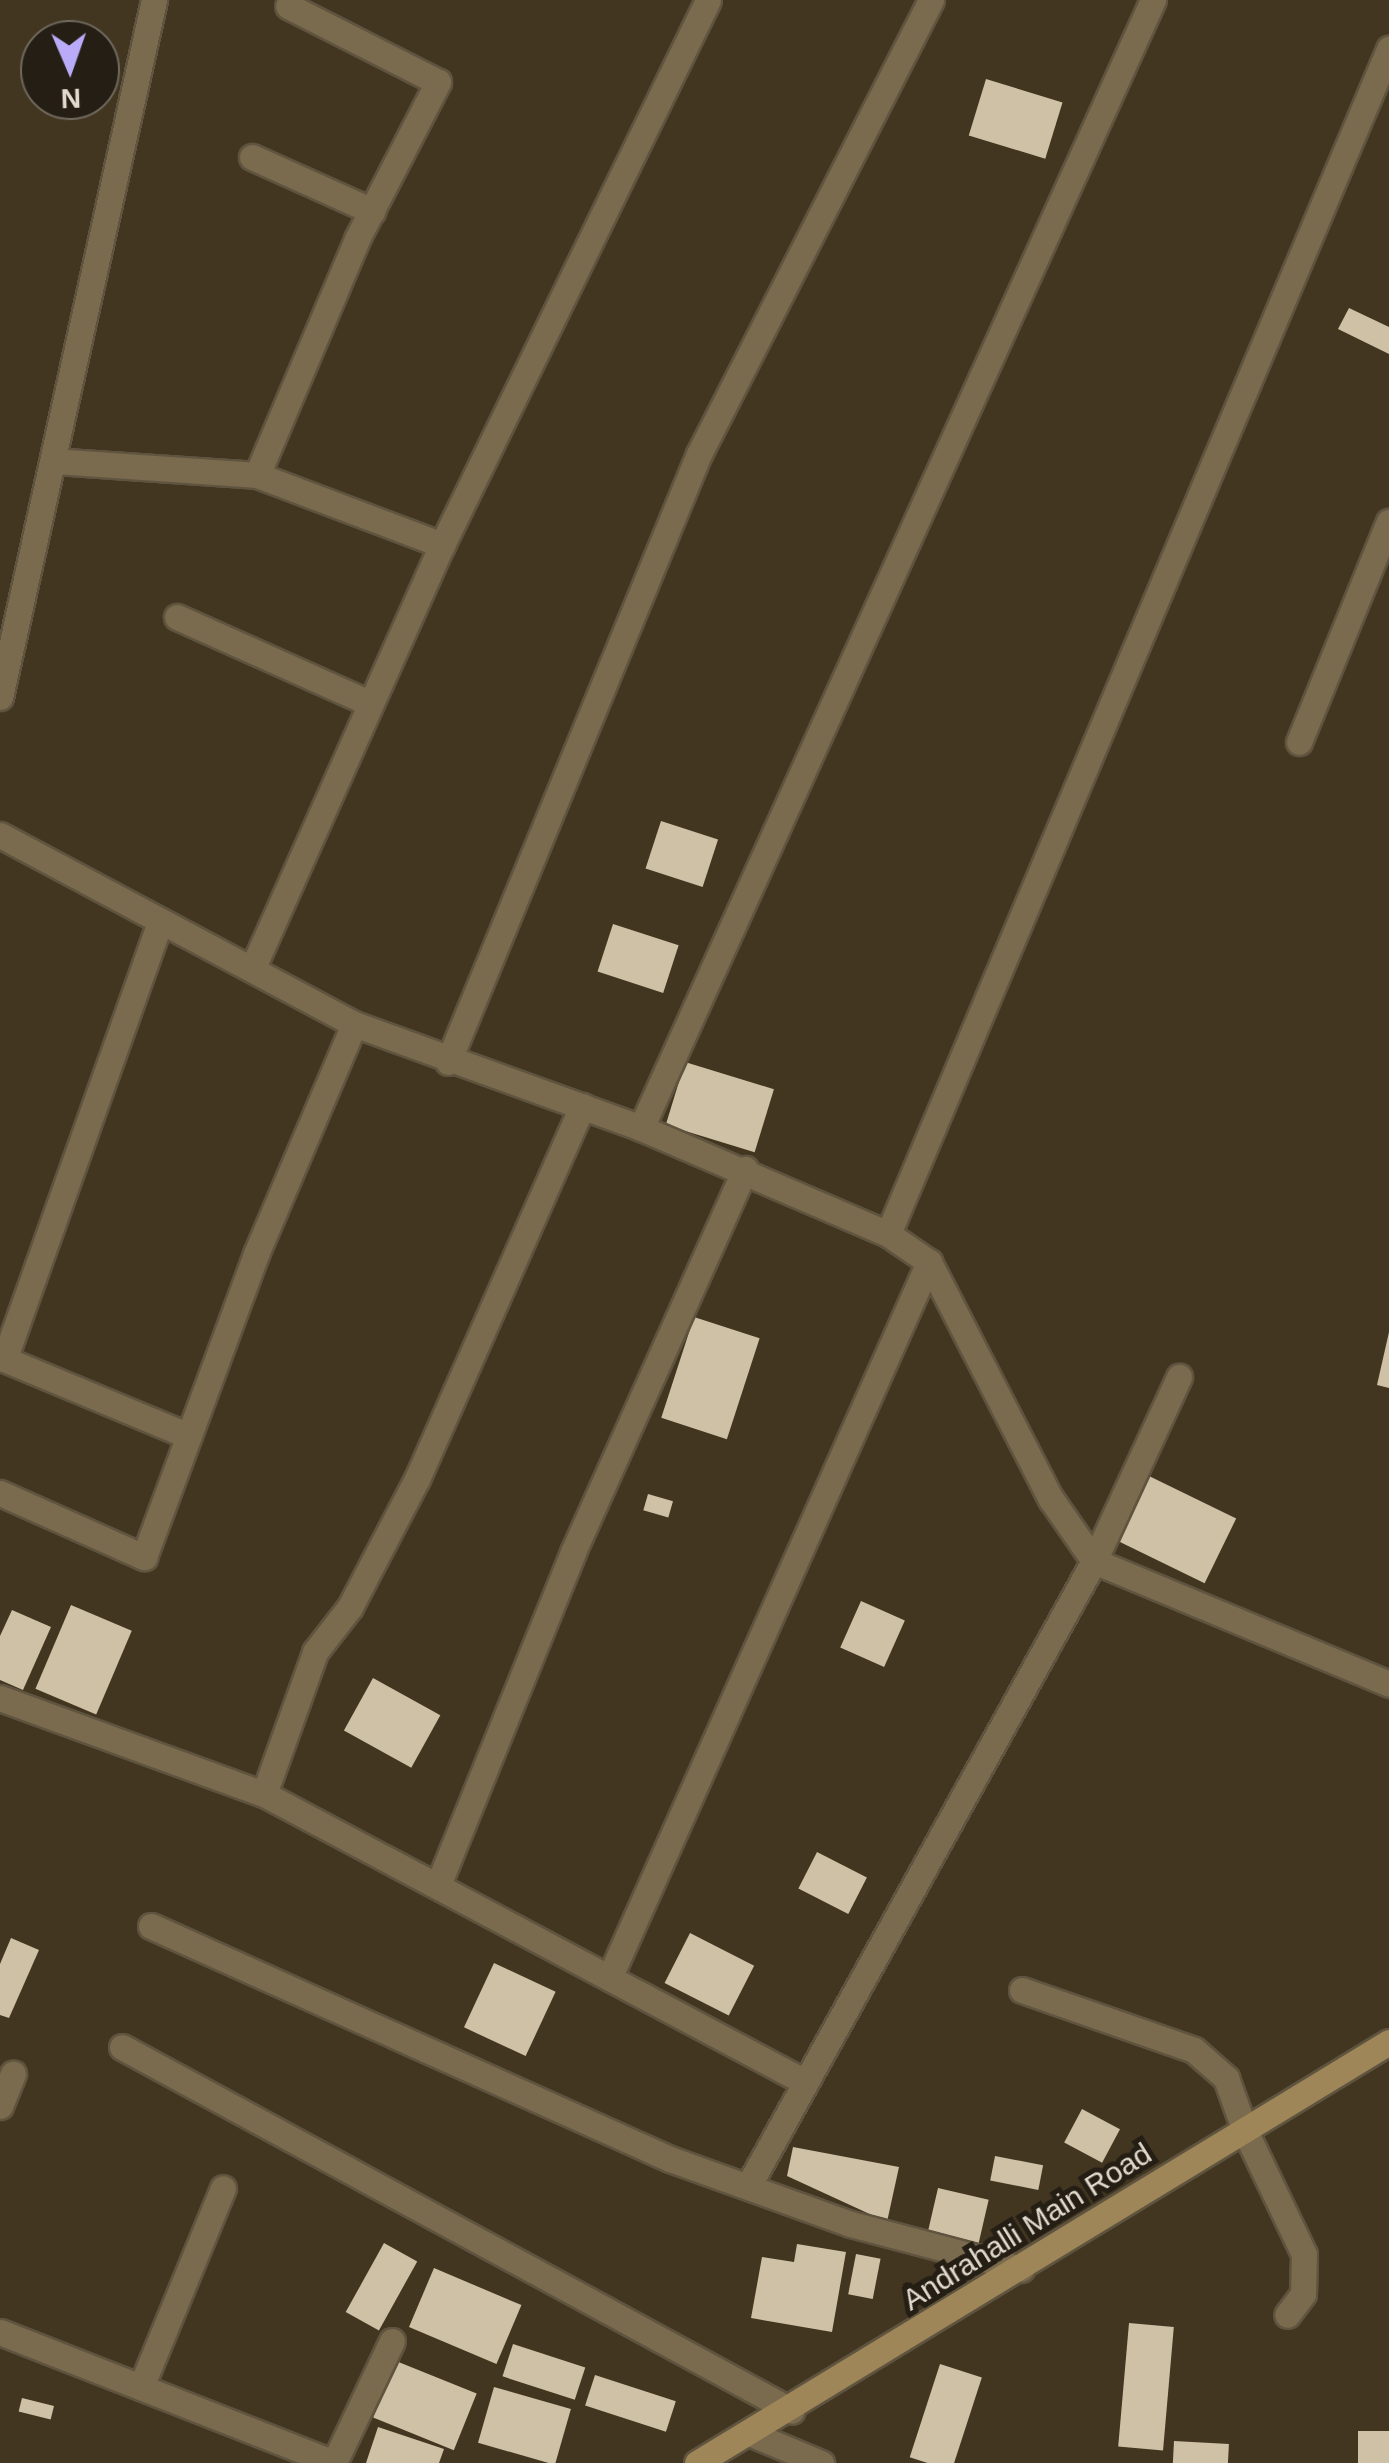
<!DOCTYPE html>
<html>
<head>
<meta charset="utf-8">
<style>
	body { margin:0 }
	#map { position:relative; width:1389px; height:2463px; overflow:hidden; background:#423620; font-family:Arial,sans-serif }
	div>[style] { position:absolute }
	.building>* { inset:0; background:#cfc1a6; transform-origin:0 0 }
	.roads { filter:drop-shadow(2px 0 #5f543f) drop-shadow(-2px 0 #5f543f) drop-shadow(0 2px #5f543f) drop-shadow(0 -2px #5f543f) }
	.lane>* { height:25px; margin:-12.5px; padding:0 12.5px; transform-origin:12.5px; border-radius:12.5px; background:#7a6a4e }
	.street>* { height:25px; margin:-12.5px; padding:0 12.5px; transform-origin:12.5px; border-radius:12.5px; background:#7a6a4e }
	.secondary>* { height:25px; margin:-12.5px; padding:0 12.5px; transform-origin:12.5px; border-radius:12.5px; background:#9e8659 }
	span { translate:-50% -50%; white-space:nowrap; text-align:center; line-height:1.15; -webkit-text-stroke:10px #241e14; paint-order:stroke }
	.street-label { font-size:30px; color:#e2dacd }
	.north { position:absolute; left:20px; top:20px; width:100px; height:100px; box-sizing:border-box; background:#241e14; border:2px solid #70695e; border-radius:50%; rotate:178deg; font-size:28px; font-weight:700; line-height:40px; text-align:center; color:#e2dacd }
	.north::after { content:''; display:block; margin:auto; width:35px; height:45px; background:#b9abf7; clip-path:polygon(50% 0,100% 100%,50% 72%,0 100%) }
</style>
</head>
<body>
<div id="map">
	<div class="building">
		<i style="left:986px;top:79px;width:80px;height:59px;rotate:17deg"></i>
		<i style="clip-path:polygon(1349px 308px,1389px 327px,1389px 354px,1338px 329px)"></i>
		<i style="left:661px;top:821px;width:60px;height:50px;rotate:18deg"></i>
		<i style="left:613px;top:924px;width:69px;height:50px;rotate:18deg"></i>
		<i style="left:685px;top:1062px;width:93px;height:66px;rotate:17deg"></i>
		<i style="left:694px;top:1317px;width:69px;height:106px;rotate:18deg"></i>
		<i style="clip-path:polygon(1389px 1332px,1389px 1388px,1377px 1385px)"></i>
		<i style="left:1149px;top:1476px;width:97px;height:72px;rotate:26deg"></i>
		<i style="left:648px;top:1494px;width:26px;height:17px;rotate:16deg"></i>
		<i style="left:861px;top:1601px;width:48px;height:51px;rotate:24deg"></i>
		<i style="left:71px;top:1605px;width:66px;height:91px;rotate:23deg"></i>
		<i style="clip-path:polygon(12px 1610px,51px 1627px,23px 1690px,0 1680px,0 1636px)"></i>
		<i style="left:373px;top:1678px;width:77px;height:60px;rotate:29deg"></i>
		<i style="left:817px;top:1852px;width:56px;height:41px;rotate:27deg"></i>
		<i style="left:690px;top:1933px;width:72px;height:56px;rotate:27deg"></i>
		<i style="clip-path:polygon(11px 1938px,39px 1950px,9px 2018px,0 2015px,0 1964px)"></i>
		<i style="left:494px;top:1963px;width:68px;height:71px;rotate:25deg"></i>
		<i style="left:1082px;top:2109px;width:43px;height:38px;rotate:28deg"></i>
		<i style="clip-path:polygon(793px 2147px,899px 2167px,887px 2222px,787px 2176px)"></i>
		<i style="left:995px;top:2156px;width:49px;height:25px;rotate:11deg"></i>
		<i style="left:938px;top:2188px;width:52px;height:49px;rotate:13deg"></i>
		<i style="left:384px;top:2243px;width:38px;height:79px;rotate:29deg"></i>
		<i style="clip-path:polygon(797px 2244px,846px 2252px,832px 2332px,751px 2318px,762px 2257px,794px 2262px)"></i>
		<i style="left:856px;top:2254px;width:25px;height:41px;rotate:11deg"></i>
		<i style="left:434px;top:2268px;width:95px;height:64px;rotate:23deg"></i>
		<i style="left:1129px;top:2323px;width:45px;height:124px;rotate:5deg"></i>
		<i style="left:513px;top:2344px;width:76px;height:34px;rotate:18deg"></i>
		<i style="left:396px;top:2361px;width:87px;height:61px;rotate:22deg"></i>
		<i style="left:940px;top:2364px;width:44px;height:98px;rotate:18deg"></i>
		<i style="left:595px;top:2375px;width:85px;height:32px;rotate:18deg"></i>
		<i style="left:494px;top:2387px;width:80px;height:58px;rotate:16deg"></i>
		<i style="left:22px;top:2398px;width:33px;height:14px;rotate:14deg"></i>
		<i style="clip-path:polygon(378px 2427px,444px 2449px,439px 2463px,366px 2463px)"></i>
		<i style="left:1389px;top:2431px;width:32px;height:31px;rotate:90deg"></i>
		<i style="left:1174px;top:2441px;width:55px;height:22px;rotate:3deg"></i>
	</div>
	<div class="roads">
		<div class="lane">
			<i style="left:1094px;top:1561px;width:203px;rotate:-65.2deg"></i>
			<i style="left:1245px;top:2131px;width:136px;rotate:64.4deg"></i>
			<i style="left:1304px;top:2254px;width:40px;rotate:91.4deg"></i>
			<i style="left:1303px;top:2294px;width:26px;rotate:127deg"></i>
		</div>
		<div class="street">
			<i style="left:252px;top:157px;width:132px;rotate:24.2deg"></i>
			<i style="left:53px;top:461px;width:204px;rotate:3.9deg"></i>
			<i style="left:257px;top:475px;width:198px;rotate:20.7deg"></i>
			<i style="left:257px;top:475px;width:256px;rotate:-67deg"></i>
			<i style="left:357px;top:239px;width:177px;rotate:-62.7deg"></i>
			<i style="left:438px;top:82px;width:168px;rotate:-153.1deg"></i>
			<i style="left:177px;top:617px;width:210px;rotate:24.1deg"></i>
			<i style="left:0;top:697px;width:714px;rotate:-77.54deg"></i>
			<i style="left:1299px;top:742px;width:238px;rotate:-67.8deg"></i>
			<i style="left:0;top:835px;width:401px;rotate:28.1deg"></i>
			<i style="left:354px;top:1024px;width:305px;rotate:19.9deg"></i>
			<i style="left:641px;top:1128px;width:269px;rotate:23.2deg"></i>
			<i style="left:888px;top:1234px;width:50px;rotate:34.3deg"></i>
			<i style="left:929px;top:1262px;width:267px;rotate:62.8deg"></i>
			<i style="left:1051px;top:1499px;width:75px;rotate:55.3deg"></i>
			<i style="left:1094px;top:1561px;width:320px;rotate:22.6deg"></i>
			<i style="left:160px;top:922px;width:464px;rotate:109.6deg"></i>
			<i style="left:4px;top:1359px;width:200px;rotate:22.6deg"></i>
			<i style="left:254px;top:965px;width:460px;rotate:-65.9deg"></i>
			<i style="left:442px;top:545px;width:606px;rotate:-63.98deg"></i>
			<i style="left:448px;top:1062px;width:658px;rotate:-67.57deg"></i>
			<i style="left:699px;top:454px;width:510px;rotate:-62.93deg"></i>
			<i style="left:641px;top:1128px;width:1239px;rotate:-65.59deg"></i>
			<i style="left:888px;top:1234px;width:1287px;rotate:-67.08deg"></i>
			<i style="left:0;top:1493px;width:158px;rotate:24deg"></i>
			<i style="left:144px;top:1557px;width:323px;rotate:-69.7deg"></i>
			<i style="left:256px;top:1254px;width:250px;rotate:-66.9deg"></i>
			<i style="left:0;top:1698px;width:281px;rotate:20deg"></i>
			<i style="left:264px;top:1794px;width:611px;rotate:28.03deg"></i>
			<i style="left:264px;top:1794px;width:151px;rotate:-70.2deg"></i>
			<i style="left:315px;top:1652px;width:57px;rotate:-52.1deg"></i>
			<i style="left:350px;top:1607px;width:144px;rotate:-62.4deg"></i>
			<i style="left:417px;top:1479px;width:408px;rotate:-66.1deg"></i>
			<i style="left:438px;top:1885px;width:359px;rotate:-67.9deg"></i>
			<i style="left:573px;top:1552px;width:420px;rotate:-65.8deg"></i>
			<i style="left:151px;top:1926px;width:569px;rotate:24.18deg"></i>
			<i style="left:670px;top:2159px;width:192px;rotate:19.8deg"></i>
			<i style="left:851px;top:2224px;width:176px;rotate:14.8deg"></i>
			<i style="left:611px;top:1974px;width:780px;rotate:-65.93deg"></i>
			<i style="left:1022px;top:1990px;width:182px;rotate:19.2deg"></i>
			<i style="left:1194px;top:2050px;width:43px;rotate:41.2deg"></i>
			<i style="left:1226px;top:2078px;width:56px;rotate:70.3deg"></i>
			<i style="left:122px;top:2047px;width:762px;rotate:28.51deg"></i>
			<i style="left:0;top:2106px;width:35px;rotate:-68deg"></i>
			<i style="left:750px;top:2183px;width:711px;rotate:-61.06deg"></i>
			<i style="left:0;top:2332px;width:360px;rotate:21.4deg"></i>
			<i style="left:141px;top:2387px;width:215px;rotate:-67.6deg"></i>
			<i style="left:754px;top:2435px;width:73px;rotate:22.7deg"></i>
			<i style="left:334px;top:2463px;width:135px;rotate:-64.6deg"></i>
		</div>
		<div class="secondary">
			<i style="left:697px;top:2463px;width:810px;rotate:-31.32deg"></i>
		</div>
	</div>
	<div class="street-label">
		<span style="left:1027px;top:2227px;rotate:-32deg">Andrahalli Main Road</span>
	</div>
	<div class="north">N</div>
</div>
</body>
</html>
